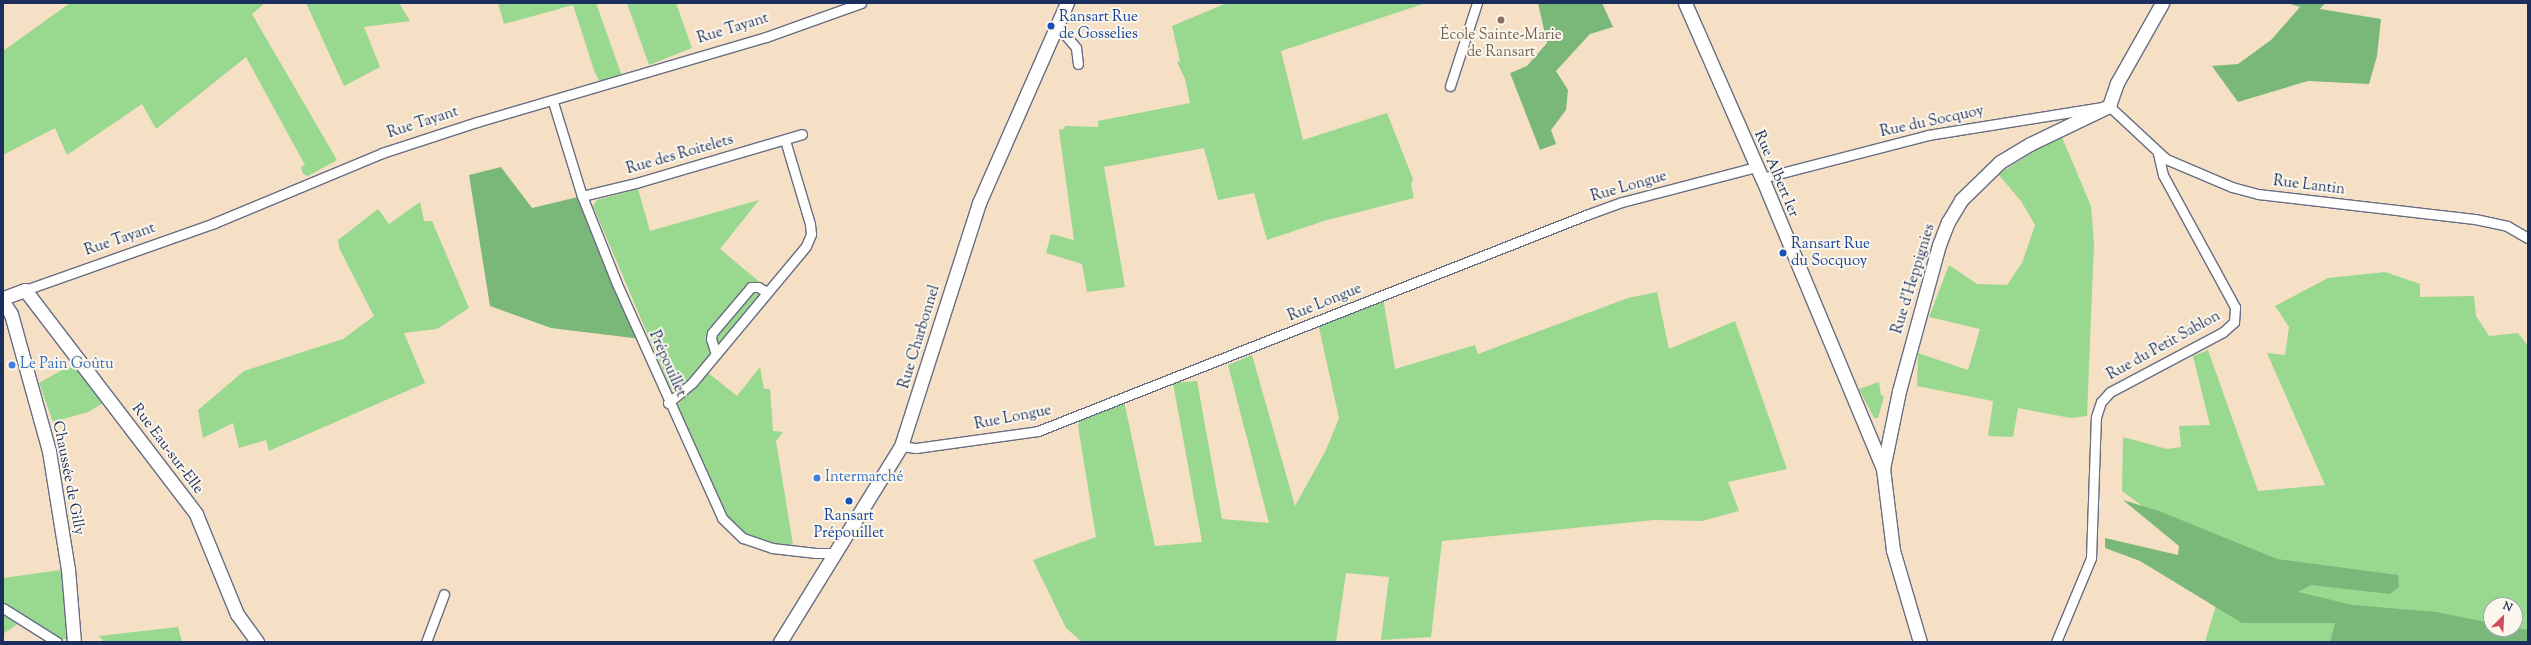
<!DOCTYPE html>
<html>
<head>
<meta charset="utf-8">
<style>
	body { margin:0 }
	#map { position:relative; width:2531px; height:645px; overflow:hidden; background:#f5dfc5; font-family:"Sorts Mill Goudy",serif }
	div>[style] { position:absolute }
	.green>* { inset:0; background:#98d88f }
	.forest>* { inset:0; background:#7ab87a }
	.roads { filter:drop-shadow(1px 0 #676d82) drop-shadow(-1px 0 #676d82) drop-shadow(0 1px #676d82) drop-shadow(0 -1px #676d82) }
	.street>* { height:9px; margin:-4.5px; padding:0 4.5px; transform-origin:4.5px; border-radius:4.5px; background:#fff }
	.secondary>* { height:13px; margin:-6.5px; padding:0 6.5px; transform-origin:6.5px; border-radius:6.5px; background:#fff }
	.dots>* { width:11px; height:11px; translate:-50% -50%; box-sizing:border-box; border:2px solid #fbf7ec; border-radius:50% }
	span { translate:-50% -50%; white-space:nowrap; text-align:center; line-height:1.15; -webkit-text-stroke:4px #fbf7ec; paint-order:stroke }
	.transit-label { font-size:15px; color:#164399 }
	.left { translate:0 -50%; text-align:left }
	.street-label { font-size:15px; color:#1b2f5e }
	.education-label { font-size:15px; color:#785e54 }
	.shop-label { font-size:15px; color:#366cbe }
	.frame { position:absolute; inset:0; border:4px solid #1b2f5e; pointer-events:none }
	.north { position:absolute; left:2483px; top:597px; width:40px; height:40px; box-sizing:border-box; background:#fbf7ec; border:1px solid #a1a7b3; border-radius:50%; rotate:24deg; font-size:11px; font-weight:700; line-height:16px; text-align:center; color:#1b2f5e }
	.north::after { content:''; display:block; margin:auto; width:14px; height:18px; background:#d1495b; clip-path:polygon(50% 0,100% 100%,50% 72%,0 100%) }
</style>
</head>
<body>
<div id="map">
	<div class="green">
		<i style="clip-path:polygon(70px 3px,265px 3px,252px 14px,337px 160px,308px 176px,303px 174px,301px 167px,305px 165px,246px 57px,156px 129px,142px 104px,67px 155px,55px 128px,3px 155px,3px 51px)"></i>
		<i style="clip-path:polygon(306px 3px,399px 3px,410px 21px,364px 27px,380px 67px,344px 86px)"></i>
		<i style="clip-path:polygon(498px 3px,596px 3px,623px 79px,601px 83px,595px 73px,573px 5px,504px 24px)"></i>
		<i style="clip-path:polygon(627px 3px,676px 3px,692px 48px,649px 65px)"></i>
		<i style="clip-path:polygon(1227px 3px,1426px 3px,1281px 51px,1303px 140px,1387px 113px,1413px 179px,1411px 184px,1414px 198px,1327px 220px,1267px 240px,1254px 193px,1218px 200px,1204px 148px,1104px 167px,1125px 287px,1087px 292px,1082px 264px,1046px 253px,1051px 234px,1074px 240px,1059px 130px,1064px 129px,1065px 126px,1098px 127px,1098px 121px,1190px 103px,1185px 79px,1177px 62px,1180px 61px,1172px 26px)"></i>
		<i style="clip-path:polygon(2061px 135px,2091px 206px,2094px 243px,2087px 416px,2071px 418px,2018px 408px,2013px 437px,1988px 436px,1993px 401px,1917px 386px,1918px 353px,1968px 370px,1980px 329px,1929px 317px,1949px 265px,1977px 284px,2007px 285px,2022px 263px,2035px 225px,2021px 201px,1998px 174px)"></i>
		<i style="clip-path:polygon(638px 189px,650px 231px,759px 200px,720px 249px,769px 290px,687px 387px,671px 389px,593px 206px,597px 200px)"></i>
		<i style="clip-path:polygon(420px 202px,424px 221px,432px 221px,469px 308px,437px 329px,404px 333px,425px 383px,269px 451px,266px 440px,239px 448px,233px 423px,203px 438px,198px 410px,244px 371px,343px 339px,374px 316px,339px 248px,338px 240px,378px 209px,389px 224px)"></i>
		<i style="clip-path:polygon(evenodd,2385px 272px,2420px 284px,2420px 297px,2474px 296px,2476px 316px,2489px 336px,2518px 333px,2528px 346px,2528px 639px,2394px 619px,2390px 642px,2205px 642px,2227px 568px,2122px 491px,2123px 437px,2167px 449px,2181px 447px,2179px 426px,2210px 425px,2193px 356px,2208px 350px,2258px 491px,2325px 485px,2267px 353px,2285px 355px,2289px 327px,2275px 306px,2328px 278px,2385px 272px,2491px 605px,2515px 605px,2515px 629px,2491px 629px,2491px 605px)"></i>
		<i style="clip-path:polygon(1657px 292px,1669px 349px,1735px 321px,1787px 469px,1728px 482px,1739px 511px,1702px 521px,1654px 520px,1442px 541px,1431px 637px,1381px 640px,1389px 577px,1346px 573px,1336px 642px,1082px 642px,1066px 628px,1033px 560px,1096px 537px,1078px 426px,1081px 417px,1124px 401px,1155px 546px,1202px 542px,1173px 383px,1197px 381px,1222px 519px,1269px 523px,1228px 365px,1252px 355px,1295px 506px,1326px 450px,1339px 418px,1318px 323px,1383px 298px,1395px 369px,1475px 345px,1478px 354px,1628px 298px)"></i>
		<i style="clip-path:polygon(76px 366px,105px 402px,88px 412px,53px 422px,39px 383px,64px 369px)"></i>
		<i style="clip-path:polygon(760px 367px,764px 389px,770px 389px,773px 431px,783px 432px,776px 441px,794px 551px,743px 538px,719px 503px,675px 408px,707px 372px,737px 396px)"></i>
		<i style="clip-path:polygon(1879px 382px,1881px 395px,1884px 396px,1878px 418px,1874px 418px,1859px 389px)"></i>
		<i style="clip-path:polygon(68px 569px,74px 639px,57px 639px,3px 605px,3px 578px)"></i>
		<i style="clip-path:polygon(3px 608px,22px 621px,3px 634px)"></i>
		<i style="clip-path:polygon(178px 627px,182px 642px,104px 642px,99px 636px)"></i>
	</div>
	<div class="forest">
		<i style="clip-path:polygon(1538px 3px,1602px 3px,1613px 27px,1590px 34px,1556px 71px,1568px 90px,1566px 110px,1551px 130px,1556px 144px,1540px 150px,1510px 73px,1527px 66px,1547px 43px)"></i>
		<i style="clip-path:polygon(2287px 3px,2325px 3px,2320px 9px,2381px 19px,2377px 56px,2369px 84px,2308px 81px,2238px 102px,2212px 66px,2238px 64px,2271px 40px,2300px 7px)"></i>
		<i style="clip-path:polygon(501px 167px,532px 208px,582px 196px,641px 339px,551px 328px,490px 306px,469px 175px)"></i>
		<i style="clip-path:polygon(2123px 500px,2159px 511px,2277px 559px,2398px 575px,2399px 587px,2390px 594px,2311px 585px,2298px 592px,2353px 605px,2436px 612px,2491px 623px,2491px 629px,2515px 627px,2528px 630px,2528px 642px,2330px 642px,2335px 623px,2242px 623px,2140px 561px,2105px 548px,2105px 538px,2178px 555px,2179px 546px)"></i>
	</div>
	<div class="roads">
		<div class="street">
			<i style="left:1057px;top:25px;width:30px;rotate:50deg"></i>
			<i style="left:1076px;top:48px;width:16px;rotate:83deg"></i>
			<i style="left:1450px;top:86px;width:87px;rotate:-72deg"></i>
			<i style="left:553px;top:102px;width:98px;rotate:72.9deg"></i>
			<i style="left:582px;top:196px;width:95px;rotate:68.3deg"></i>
			<i style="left:617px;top:284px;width:256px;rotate:65.8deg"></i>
			<i style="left:722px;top:518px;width:29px;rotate:44deg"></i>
			<i style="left:743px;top:538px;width:31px;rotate:19deg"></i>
			<i style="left:772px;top:548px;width:44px;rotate:6.5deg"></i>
			<i style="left:816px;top:553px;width:19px"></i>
			<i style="left:1762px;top:178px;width:171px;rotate:-14.5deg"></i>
			<i style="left:1928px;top:135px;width:183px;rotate:-9.1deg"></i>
			<i style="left:2109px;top:106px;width:78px;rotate:42.9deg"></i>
			<i style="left:2166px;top:159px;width:72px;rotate:23deg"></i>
			<i style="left:2232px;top:187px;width:27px;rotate:15deg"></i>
			<i style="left:2258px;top:194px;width:218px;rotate:6.6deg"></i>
			<i style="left:2475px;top:219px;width:33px;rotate:12deg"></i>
			<i style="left:2507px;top:226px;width:24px;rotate:30deg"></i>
			<i style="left:582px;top:196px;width:56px;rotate:-13.5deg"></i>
			<i style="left:636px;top:183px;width:173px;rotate:-16.4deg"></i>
			<i style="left:25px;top:290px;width:201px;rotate:-19.5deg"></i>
			<i style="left:214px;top:223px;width:182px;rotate:-22.6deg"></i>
			<i style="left:382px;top:153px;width:100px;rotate:-18.1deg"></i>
			<i style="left:477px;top:122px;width:301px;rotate:-16.4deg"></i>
			<i style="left:766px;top:37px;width:101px;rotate:-19.7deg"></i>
			<i style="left:716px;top:354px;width:16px;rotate:-108deg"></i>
			<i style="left:711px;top:339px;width:6px;rotate:-81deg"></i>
			<i style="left:712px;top:333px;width:60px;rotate:-49.7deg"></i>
			<i style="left:751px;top:287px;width:7px"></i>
			<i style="left:758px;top:287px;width:10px;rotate:29deg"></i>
			<i style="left:668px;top:403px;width:31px;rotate:-40deg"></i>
			<i style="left:692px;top:383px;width:178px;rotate:-50.2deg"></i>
			<i style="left:806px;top:246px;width:13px;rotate:-67deg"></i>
			<i style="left:811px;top:234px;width:10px;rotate:-96deg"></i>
			<i style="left:810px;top:224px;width:88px;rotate:-106.6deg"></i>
			<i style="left:901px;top:446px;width:15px;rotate:8deg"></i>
			<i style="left:916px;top:448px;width:123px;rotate:-7.9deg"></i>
			<i style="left:1038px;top:431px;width:589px;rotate:-21.51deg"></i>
			<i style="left:1586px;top:215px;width:38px;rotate:-20deg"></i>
			<i style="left:1622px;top:202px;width:138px;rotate:-14.6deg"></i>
			<i style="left:3px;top:608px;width:64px;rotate:32.2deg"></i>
			<i style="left:426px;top:642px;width:51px;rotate:-69.4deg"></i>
			<i style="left:2056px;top:642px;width:91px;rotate:-67.4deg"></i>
			<i style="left:2091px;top:558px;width:141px;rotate:-88deg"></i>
			<i style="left:2096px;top:417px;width:16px;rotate:-72deg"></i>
			<i style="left:2101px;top:402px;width:13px;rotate:-48deg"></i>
			<i style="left:2110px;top:392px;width:128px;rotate:-28deg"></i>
			<i style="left:2223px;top:332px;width:15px;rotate:-42deg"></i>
			<i style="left:2234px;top:322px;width:15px;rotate:-86deg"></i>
			<i style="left:2235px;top:307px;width:150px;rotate:-118.6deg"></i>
			<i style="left:2163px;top:175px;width:22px;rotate:-103deg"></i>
		</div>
		<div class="secondary">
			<i style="left:1685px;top:3px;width:191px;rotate:66.3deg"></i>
			<i style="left:1762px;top:178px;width:315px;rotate:67.4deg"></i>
			<i style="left:3px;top:298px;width:23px;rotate:-20deg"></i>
			<i style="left:25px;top:290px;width:282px;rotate:52.6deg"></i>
			<i style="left:196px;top:514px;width:108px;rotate:67.7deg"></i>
			<i style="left:237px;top:614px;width:34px;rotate:54deg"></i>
			<i style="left:3px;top:302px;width:14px;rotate:56deg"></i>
			<i style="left:11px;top:314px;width:142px;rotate:74.5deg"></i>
			<i style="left:49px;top:451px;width:120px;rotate:80.9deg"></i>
			<i style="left:68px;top:569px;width:73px;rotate:85.3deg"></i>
			<i style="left:780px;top:642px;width:230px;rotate:-58.3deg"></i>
			<i style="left:901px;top:446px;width:255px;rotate:-72.2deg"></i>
			<i style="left:979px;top:203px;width:219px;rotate:-66.3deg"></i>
			<i style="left:1920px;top:642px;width:96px;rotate:-106.4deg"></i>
			<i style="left:1893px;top:550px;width:82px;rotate:-97deg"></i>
			<i style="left:1883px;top:469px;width:80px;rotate:-78.4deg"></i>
			<i style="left:1899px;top:391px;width:151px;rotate:-74.7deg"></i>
			<i style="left:1939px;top:245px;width:25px;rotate:-69deg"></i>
			<i style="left:1948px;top:222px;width:26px;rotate:-59deg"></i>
			<i style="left:1961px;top:200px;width:54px;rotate:-44.3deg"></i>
			<i style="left:2000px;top:162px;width:35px;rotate:-31deg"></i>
			<i style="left:2030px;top:144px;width:88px;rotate:-25.7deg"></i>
			<i style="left:2109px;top:106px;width:24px;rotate:-71deg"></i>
			<i style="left:2117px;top:83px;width:92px;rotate:-60.6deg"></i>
		</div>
	</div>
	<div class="dots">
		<i style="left:1501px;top:20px;background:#8d6e63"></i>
		<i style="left:1051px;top:26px;background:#1a4fb4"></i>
		<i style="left:1783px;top:253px;background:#1a4fb4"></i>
		<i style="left:12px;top:365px;background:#3f7fe0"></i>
		<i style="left:817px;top:478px;background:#3f7fe0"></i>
		<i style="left:849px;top:501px;background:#1a4fb4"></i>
	</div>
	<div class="transit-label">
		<span class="left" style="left:1059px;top:26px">Ransart Rue<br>de Gosselies</span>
		<span class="left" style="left:1791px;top:253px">Ransart Rue<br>du Socquoy</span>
		<span style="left:849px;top:525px">Ransart<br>Prépouillet</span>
	</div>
	<div class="street-label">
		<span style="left:733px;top:29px;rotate:-17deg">Rue Tayant</span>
		<span style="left:1932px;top:122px;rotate:-12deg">Rue du Socquoy</span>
		<span style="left:423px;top:123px;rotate:-18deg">Rue Tayant</span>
		<span style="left:680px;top:155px;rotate:-16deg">Rue des Roitelets</span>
		<span style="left:1776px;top:174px;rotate:67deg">Rue Albert Ier</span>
		<span style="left:2309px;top:186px;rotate:7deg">Rue Lantin</span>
		<span style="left:1629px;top:187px;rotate:-16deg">Rue Longue</span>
		<span style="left:120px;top:240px;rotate:-19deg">Rue Tayant</span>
		<span style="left:1914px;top:279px;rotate:-73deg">Rue d'Heppignies</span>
		<span style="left:1325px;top:303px;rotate:-22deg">Rue Longue</span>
		<span style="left:920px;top:337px;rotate:-73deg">Rue Charbonnel</span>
		<span style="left:2164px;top:346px;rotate:-29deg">Rue du Petit Sablon</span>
		<span style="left:667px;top:364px;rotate:66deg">Prépouillet</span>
		<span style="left:1013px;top:418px;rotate:-11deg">Rue Longue</span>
		<span style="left:167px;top:449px;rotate:53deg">Rue Eau-sur-Elle</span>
		<span style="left:68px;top:478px;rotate:79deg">Chaussée de Gilly</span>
	</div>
	<div class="education-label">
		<span style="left:1501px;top:44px">École Sainte-Marie<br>de Ransart</span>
	</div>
	<div class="shop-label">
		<span class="left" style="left:20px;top:365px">Le Pain Goûtu</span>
		<span class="left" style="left:825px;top:478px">Intermarché</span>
	</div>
	<div class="frame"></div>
	<div class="north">N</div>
</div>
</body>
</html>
